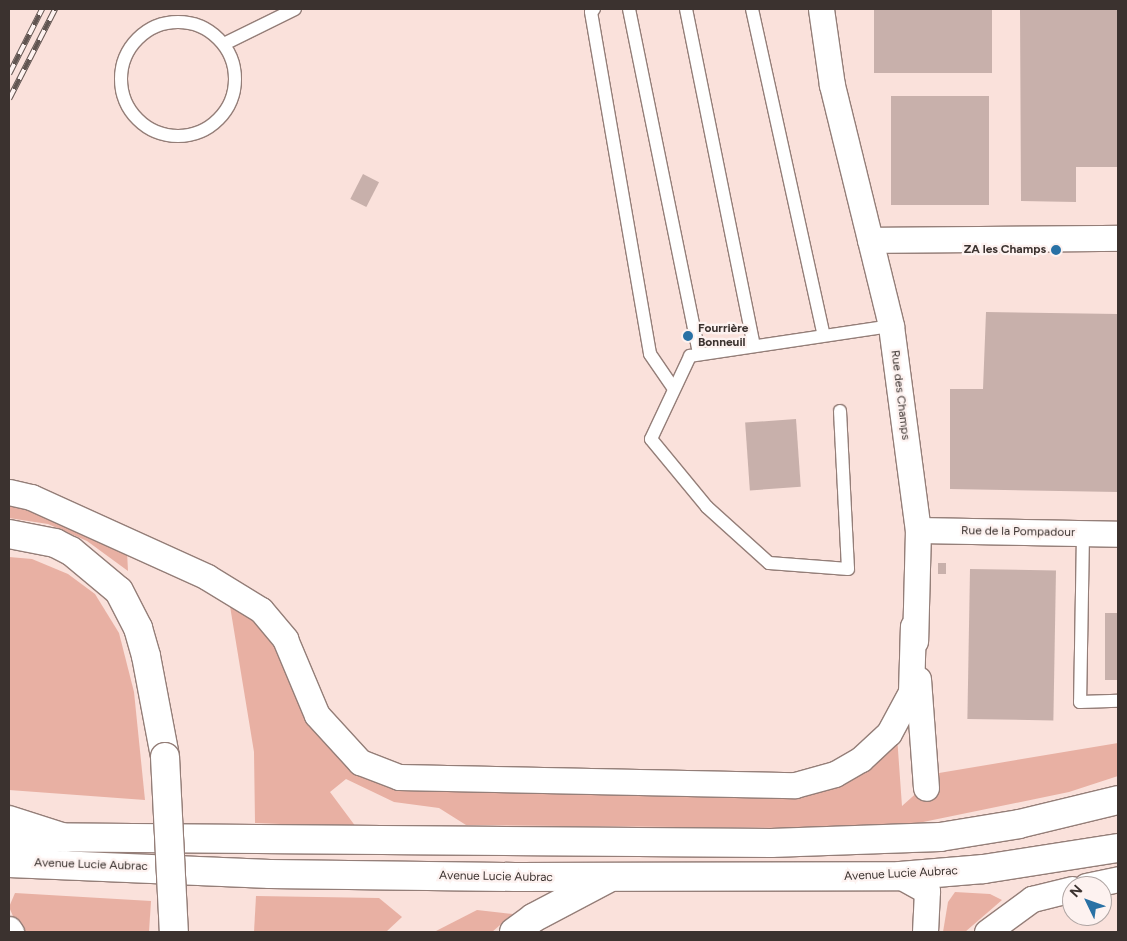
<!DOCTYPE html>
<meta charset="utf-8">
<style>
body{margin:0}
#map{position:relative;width:1127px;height:941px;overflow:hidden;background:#fae1db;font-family:Figtree,sans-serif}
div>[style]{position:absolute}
.green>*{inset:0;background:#e8b0a3}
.building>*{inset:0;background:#c8b0ab;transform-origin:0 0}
.roads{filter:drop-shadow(1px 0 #947e78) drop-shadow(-1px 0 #947e78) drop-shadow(0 1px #947e78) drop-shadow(0 -1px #947e78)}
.lane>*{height:12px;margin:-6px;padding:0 6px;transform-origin:6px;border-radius:6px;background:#fff}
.lane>.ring{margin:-6px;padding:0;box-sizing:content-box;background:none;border:12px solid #fff;border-radius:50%}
.street>*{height:25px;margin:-12.5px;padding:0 12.5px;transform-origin:12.5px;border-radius:12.5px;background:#fff}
.primary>*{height:28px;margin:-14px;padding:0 14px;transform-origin:14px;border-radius:14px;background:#fff}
.highway>*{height:28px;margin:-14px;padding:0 14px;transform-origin:14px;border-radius:14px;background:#fff}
.rail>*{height:5.5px;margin-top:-2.75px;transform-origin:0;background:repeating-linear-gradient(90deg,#fdf2f0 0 11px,#615551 0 22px);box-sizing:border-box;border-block:1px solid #615551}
.bridges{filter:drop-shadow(1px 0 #947e78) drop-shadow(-1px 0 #947e78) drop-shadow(0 1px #947e78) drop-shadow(0 -1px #947e78)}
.highway-bridge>*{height:28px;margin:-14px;padding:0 14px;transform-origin:14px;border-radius:14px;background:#fff}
.dots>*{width:14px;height:14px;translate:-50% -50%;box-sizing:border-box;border:2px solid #fdf2f0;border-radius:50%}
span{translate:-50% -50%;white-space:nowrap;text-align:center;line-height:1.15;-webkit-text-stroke:4.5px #fdf2f0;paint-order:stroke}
.poi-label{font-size:12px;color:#3b322f;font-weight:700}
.right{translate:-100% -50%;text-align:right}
.left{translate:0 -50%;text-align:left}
.street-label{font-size:12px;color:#3b322f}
.frame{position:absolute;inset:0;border:10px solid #3b322f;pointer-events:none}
.north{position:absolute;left:1062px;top:876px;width:50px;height:50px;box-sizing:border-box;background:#fdf2f0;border:1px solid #afa5a3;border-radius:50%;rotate:312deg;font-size:14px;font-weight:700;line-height:20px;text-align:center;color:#3b322f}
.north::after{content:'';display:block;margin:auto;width:18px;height:22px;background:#2971a5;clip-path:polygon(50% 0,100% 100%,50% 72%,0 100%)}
</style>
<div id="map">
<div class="green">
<div style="clip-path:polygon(9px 502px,127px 551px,128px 571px,87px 541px,48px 524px,9px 518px)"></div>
<div style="clip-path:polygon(9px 557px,32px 559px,68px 574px,95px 594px,119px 633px,134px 692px,145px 800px,9px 790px)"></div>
<div style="clip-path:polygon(229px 600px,260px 619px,279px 647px,313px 730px,349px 767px,818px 791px,897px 736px,902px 806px,939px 773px,1118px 743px,1118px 776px,1069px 792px,889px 829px,466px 825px,439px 808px,394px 802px,346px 779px,330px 792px,356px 827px,255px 823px,254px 752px)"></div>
<div style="clip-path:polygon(955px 892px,990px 894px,1002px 900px,965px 932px,943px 932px,948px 902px)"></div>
<div style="clip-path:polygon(15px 893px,151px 901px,149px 932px,20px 932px,9px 907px)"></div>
<div style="clip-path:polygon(256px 896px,379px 898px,402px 917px,386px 932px,254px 932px)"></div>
<div style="clip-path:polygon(477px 910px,513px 914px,492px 932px,434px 932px)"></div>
</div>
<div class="building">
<div style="left:874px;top:9px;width:118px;height:64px"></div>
<div style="clip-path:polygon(1020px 9px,1118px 9px,1118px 167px,1076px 167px,1076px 202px,1021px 201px)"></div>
<div style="left:891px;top:96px;width:98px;height:109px"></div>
<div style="left:363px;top:174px;width:18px;height:28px;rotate:27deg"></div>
<div style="clip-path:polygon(986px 312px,1118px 314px,1118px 492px,950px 489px,950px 389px,983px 389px)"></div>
<div style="left:796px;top:419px;width:68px;height:51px;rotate:86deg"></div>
<div style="left:938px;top:563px;width:8px;height:11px"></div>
<div style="left:970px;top:569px;width:86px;height:150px;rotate:1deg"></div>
<div style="left:1105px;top:613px;width:13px;height:67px"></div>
</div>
<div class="roads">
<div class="lane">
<div style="left:594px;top:9px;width:4px;rotate:135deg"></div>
<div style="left:591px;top:12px;width:347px;rotate:80.2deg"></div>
<div style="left:650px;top:354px;width:42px;rotate:55.6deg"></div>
<div style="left:629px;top:9px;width:352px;rotate:78.5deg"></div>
<div style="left:686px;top:9px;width:343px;rotate:78.6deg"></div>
<div style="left:752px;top:9px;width:332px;rotate:77.6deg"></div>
<div class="ring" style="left:121px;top:22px;width:102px;height:102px"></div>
<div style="left:224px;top:44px;width:79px;rotate:-26.2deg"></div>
<div style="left:840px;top:411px;width:158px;rotate:87.1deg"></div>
<div style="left:848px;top:569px;width:79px;rotate:-175.7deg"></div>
<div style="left:769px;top:563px;width:84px;rotate:-137.9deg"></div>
<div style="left:707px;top:507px;width:88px;rotate:-129.5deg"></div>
<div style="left:651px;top:439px;width:92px;rotate:-64.8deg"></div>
<div style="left:690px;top:356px;width:203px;rotate:-8.5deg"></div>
<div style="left:1083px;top:534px;width:168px;rotate:91deg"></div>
<div style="left:1080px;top:702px;width:38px;rotate:-2deg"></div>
</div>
<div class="street">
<div style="left:821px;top:9px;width:77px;rotate:81.8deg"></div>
<div style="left:832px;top:85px;width:248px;rotate:76.2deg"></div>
<div style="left:891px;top:326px;width:206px;rotate:82.5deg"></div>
<div style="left:918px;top:530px;width:111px;rotate:91.5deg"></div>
<div style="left:870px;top:240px;width:248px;rotate:-0.5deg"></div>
<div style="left:9px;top:492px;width:23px;rotate:13deg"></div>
<div style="left:31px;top:497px;width:193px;rotate:24.4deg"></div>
<div style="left:207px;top:577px;width:63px;rotate:31.4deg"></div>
<div style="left:261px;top:610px;width:38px;rotate:50deg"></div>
<div style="left:285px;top:639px;width:82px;rotate:67.2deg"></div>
<div style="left:317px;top:715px;width:64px;rotate:47.5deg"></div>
<div style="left:360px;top:762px;width:42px;rotate:21deg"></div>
<div style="left:399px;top:777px;width:396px;rotate:1.2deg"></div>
<div style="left:795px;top:785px;width:41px;rotate:-15.4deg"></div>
<div style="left:835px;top:774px;width:30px;rotate:-30deg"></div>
<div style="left:861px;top:759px;width:38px;rotate:-43deg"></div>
<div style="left:889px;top:733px;width:47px;rotate:-61.8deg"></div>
<div style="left:911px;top:692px;width:66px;rotate:-88.3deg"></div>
<div style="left:918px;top:530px;width:200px;rotate:1.1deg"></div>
<div style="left:918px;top:679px;width:109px;rotate:85.8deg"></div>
<div style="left:900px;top:876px;width:31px;rotate:29deg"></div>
<div style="left:927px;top:891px;width:41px;rotate:92.8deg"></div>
<div style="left:1086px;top:886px;width:33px;rotate:-12deg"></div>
<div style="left:9px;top:929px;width:4px;rotate:56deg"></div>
<div style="left:987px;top:932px;width:56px;rotate:-36.3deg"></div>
<div style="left:1032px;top:899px;width:41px;rotate:-14deg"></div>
</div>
<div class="primary">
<div style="left:9px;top:837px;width:762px;rotate:0.45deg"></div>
<div style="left:771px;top:843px;width:169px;rotate:-2deg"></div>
<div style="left:940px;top:837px;width:80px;rotate:-9.3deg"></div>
<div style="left:1019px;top:824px;width:102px;rotate:-13.6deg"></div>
<div style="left:9px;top:863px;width:261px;rotate:2.4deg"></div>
<div style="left:270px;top:874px;width:245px;rotate:0.7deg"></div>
<div style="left:515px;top:877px;width:385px;rotate:-0.1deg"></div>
<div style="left:900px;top:876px;width:84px;rotate:-4.8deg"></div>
<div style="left:984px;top:869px;width:136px;rotate:-8.9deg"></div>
</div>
<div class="highway">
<div style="left:9px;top:534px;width:47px;rotate:11.1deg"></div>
<div style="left:55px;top:543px;width:18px;rotate:27deg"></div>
<div style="left:71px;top:551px;width:62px;rotate:39.8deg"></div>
<div style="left:119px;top:591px;width:42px;rotate:62.8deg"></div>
<div style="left:138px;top:628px;width:29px;rotate:74deg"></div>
<div style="left:146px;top:656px;width:103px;rotate:79.3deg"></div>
<div style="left:9px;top:820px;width:59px;rotate:17.8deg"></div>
<div style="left:514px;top:932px;width:24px;rotate:-36deg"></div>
<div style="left:533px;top:918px;width:84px;rotate:-27.8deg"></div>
</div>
</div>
<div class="rail">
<div style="left:9px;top:74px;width:73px;rotate:-63.1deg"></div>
<div style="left:9px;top:99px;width:101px;rotate:-62.9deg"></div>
</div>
<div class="bridges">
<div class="highway-bridge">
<div style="left:165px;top:757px;width:175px;rotate:87.1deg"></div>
</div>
</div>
<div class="dots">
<div style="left:1056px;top:250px;background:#2971a5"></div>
<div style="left:688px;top:336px;background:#2971a5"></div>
</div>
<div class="poi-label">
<span class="right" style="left:1046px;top:250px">ZA les Champs</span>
<span class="left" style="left:698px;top:336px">Fourrière<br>Bonneuil</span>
</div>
<div class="street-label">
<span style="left:900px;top:395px;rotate:83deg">Rue des Champs</span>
<span style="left:1018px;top:532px;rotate:1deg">Rue de la Pompadour</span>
<span style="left:91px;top:865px;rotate:2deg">Avenue Lucie Aubrac</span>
<span style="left:901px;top:874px;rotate:-3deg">Avenue Lucie Aubrac</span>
<span style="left:496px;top:877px;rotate:1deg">Avenue Lucie Aubrac</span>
</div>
<div class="frame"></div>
<div class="north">N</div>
</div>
